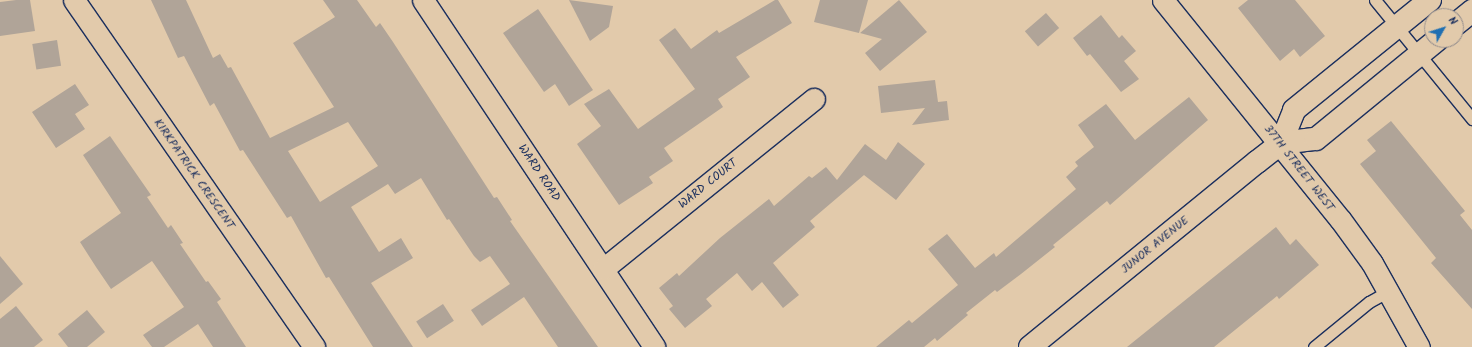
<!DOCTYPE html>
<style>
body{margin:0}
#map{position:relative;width:1472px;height:347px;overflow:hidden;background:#e2caab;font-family:Kalam,sans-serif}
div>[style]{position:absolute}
.building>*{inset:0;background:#b0a498;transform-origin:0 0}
.roads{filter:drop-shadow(1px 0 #1b2f5e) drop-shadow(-1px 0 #1b2f5e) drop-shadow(0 1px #1b2f5e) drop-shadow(0 -1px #1b2f5e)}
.lane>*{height:11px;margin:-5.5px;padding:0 5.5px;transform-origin:5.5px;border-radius:5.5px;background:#e2caab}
.street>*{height:21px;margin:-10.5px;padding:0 10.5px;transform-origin:10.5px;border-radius:10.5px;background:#e2caab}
.secondary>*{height:22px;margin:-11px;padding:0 11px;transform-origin:11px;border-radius:11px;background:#e2caab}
span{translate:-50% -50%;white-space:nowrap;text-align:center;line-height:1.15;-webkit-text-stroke:3px #e2caab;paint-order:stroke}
.street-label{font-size:12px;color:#1b2f5e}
.north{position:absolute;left:1424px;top:8px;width:40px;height:40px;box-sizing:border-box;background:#e2caab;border:1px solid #928c8c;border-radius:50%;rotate:51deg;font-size:11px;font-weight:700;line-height:16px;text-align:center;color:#1b2f5e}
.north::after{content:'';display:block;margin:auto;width:14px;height:18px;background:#1f6fb2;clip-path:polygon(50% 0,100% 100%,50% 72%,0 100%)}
</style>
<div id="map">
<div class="building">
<div style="clip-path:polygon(16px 0,30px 0,35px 31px,0 36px,0 2px)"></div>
<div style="clip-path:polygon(evenodd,151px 0,186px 0,213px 58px,220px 54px,228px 68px,231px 67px,270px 138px,334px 107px,293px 43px,335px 17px,323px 0,357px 0,376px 27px,380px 23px,393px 42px,494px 198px,497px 197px,512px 220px,510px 221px,598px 347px,558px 347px,524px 297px,482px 326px,471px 310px,510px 284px,490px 256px,480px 262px,474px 256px,449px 219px,447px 220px,421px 178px,395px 194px,388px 184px,351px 207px,379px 252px,401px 238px,413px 258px,371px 283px,413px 347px,373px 347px,329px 277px,326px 278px,291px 216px,287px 218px,243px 150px,240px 151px,214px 103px,210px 106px,184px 56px,178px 58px,151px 0,348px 122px,378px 166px,320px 202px,288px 151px,348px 122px)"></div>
<div style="clip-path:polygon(569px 0,613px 6px,609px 27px,590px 41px)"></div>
<div style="clip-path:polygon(775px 0,778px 0,792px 23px,736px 57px,750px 77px,718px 99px,723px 107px,664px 148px,673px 161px,649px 177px,653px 183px,619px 205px,577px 144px,601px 126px,584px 104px,609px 89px,638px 129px,695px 89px,659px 40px,675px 28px,691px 49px,717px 30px,719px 33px)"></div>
<div style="clip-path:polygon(820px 0,868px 0,859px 33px,814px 22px)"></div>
<div style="clip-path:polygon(899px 0,927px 32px,880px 71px,865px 53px,882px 39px,860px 33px)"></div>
<div style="clip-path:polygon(1248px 0,1295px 0,1325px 36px,1300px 57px,1294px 49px,1280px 61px,1238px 8px)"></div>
<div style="clip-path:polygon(538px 9px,593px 90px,569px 106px,555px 84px,544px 92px,503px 33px)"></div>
<div style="left:1046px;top:13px;width:20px;height:28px;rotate:49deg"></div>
<div style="clip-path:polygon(1101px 15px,1119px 38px,1122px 35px,1136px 51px,1124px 61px,1139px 79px,1121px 92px,1090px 54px,1087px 56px,1073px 38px)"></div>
<div style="left:57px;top:40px;width:26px;height:25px;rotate:81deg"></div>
<div style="clip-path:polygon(935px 80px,938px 102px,947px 101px,949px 120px,912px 125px,925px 108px,881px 113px,878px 86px)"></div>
<div style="clip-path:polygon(75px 84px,89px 105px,75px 114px,85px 129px,56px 148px,32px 112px)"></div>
<div style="clip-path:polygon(1189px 97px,1208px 120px,1110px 205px,1107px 201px,1053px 245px,1055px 247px,1021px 274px,997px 292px,995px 290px,966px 313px,968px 315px,937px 341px,935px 338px,924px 347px,876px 347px,909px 320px,912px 323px,958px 285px,928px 249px,947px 234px,975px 268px,994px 253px,996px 257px,1076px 189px,1066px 177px,1078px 166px,1075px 162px,1094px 147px,1078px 125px,1106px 104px,1135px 140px)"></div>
<div style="clip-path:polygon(1391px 121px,1465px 211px,1460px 215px,1472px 230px,1472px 309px,1431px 263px,1436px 258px,1360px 164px,1376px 151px,1367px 140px)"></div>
<div style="clip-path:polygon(110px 136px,151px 195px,147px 197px,168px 228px,171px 225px,183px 243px,180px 244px,206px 282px,208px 281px,221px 299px,217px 302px,246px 347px,213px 347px,198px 324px,164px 347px,152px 347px,143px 335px,184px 307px,152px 261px,111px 289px,96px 267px,80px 242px,121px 213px,83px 155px)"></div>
<div style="clip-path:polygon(898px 142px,925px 164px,896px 200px,864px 175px,810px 221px,815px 227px,773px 263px,799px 295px,783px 308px,762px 282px,752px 291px,737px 273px,706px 299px,712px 306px,685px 328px,669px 309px,673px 306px,659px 288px,677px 273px,679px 276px,720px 238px,769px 199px,774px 206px,809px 176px,812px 178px,826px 167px,837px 180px,865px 144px,886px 160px)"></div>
<div style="clip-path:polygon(1276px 227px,1290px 245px,1296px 239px,1319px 265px,1279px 299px,1277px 296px,1214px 347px,1127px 347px)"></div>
<div style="clip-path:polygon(0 256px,23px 284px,0 304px)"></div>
<div style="left:443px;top:304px;width:20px;height:32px;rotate:57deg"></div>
<div style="clip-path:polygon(16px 306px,43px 340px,34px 347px,0 347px,0 319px)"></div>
<div style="clip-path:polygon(87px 310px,105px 332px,87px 347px,68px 347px,58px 334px)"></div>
</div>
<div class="roads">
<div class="lane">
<div style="left:1375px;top:0;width:154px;rotate:50.8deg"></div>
<div style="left:1314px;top:347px;width:71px;rotate:-39.3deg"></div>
<div style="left:1369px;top:302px;width:23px;rotate:-29deg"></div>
</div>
<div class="street">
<div style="left:74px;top:0;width:422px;rotate:55.3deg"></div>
<div style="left:423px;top:0;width:417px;rotate:56.3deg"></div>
<div style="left:1163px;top:0;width:282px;rotate:51.1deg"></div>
<div style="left:1340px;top:219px;width:54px;rotate:54deg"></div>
<div style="left:1372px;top:263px;width:96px;rotate:60.8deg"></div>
<div style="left:603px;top:269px;width:271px;rotate:-38.9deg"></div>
</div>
<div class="secondary">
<div style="left:1456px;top:24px;width:21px;rotate:-39deg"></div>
<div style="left:1281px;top:143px;width:35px;rotate:-68deg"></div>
<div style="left:1294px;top:110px;width:175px;rotate:-39deg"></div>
<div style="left:1030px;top:347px;width:293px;rotate:-39.2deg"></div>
<div style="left:1257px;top:162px;width:31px;rotate:-38deg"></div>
<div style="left:1281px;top:143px;width:35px;rotate:-7deg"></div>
<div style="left:1316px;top:139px;width:156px;rotate:-39.3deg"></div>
</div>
</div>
<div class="street-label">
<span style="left:1299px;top:168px;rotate:52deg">37TH STREET WEST</span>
<span style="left:539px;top:173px;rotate:56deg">WARD ROAD</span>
<span style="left:194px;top:174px;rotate:55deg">KIRKPATRICK CRESCENT</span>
<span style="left:708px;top:184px;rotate:-39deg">WARD COURT</span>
<span style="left:1155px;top:245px;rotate:-39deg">JUNOR AVENUE</span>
</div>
<div class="north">N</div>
</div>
